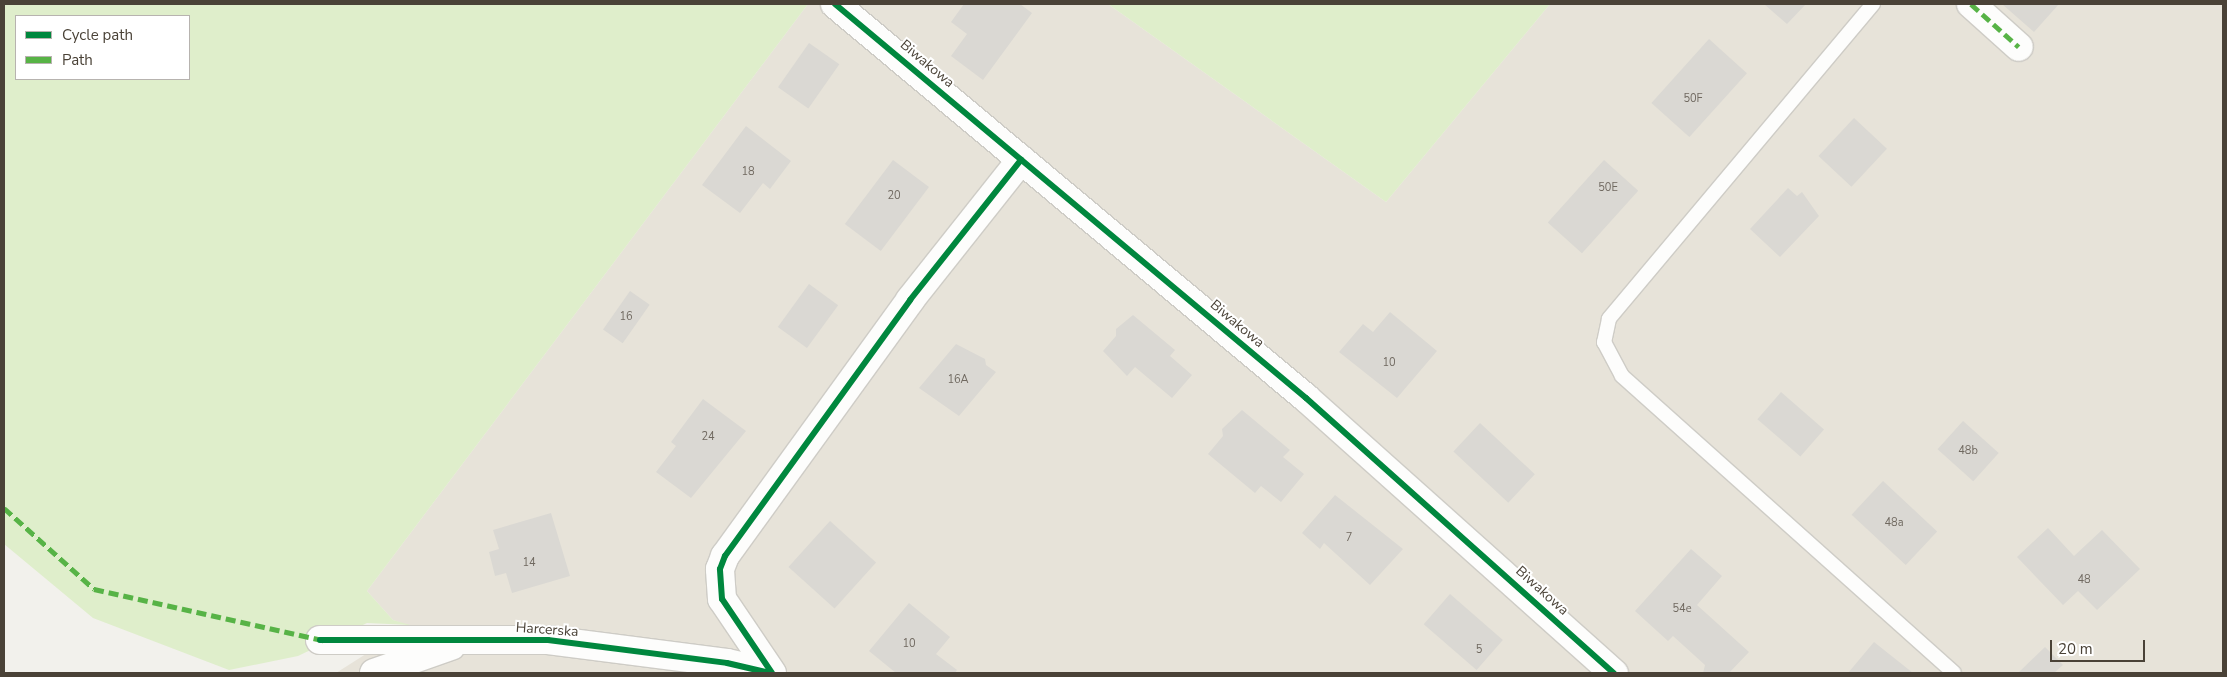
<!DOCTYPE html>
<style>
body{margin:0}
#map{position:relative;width:2227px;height:677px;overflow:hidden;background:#f2f1ec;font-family:"Nunito Sans",sans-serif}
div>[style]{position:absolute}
.residential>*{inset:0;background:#e7e3d9}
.green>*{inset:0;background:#dfeecb}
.building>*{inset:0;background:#dad8d3;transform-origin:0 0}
.roads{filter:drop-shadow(1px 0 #ceccc6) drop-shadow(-1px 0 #ceccc6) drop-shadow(0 1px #ceccc6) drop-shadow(0 -1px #ceccc6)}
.service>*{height:14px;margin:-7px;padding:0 7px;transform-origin:7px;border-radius:7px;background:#fdfdfc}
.minor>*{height:28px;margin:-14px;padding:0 14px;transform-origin:14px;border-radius:14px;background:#fdfdfc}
.quiet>*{height:5px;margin-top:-2.5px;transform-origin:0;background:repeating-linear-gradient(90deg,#57b346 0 10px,transparent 0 15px)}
.cycleway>*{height:6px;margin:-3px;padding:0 3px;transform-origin:3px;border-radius:3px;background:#00873e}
span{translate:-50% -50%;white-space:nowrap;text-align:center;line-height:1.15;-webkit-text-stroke:4px #fff;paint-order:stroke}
.number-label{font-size:11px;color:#706960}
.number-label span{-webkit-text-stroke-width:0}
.street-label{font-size:14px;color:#4a4237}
.frame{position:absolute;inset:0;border:5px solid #4a4237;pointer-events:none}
.legend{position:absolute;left:15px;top:15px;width:175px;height:65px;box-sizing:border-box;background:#fff;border:1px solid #b7b3af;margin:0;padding:6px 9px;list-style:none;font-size:15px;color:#4a4237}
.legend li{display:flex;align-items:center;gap:10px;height:25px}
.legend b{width:25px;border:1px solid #b7b3af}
.scale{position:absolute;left:2050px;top:640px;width:95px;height:22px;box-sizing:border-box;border:2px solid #4a4237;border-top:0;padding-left:6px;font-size:15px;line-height:18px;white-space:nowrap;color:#4a4237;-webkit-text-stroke:4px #fff;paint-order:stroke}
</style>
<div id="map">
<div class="residential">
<div style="clip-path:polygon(808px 4px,1108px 4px,1386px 202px,1550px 4px,2223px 4px,2223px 673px,336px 673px,410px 626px,393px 620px,367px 591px)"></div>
</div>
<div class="green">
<div style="clip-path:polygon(evenodd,4px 4px,808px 4px,367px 591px,393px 620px,410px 625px,367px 623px,298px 656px,229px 670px,93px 618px,4px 544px,4px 4px,16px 16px,189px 16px,189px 79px,16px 79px,16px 16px)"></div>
<div style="clip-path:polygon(1108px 4px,1550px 4px,1386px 202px)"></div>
</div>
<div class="building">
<div style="clip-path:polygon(964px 4px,1020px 4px,1032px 13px,983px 80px,951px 56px,967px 34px,951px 22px)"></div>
<div style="clip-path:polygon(1764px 4px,1806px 4px,1787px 24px)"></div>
<div style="clip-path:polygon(2002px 4px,2059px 4px,2034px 32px)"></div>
<div style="left:1709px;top:39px;width:51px;height:86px;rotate:42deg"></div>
<div style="left:809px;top:43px;width:37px;height:54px;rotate:35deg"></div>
<div style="left:1854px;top:118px;width:45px;height:52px;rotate:43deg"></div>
<div style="clip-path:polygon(746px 126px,791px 161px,770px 189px,763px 183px,740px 213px,702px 185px)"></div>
<div style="left:893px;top:160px;width:45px;height:80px;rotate:37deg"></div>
<div style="left:1604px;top:160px;width:46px;height:84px;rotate:42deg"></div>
<div style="clip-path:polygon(1788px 188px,1797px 196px,1802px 192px,1819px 216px,1780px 257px,1750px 229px)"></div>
<div style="left:809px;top:284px;width:36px;height:53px;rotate:36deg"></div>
<div style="left:630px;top:291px;width:24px;height:47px;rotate:35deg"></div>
<div style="clip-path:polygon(1390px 312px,1437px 351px,1397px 398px,1339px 352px,1363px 324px,1373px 332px)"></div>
<div style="clip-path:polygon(1133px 315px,1175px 350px,1170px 356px,1192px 375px,1172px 398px,1135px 367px,1127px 376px,1103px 351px,1116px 336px,1116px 329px)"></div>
<div style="clip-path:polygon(956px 344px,985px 359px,986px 365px,996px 372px,959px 416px,919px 388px)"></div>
<div style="left:1781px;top:392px;width:57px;height:36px;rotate:41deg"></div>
<div style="clip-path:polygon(703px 399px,746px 431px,691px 498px,656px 472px,676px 446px,671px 442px)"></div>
<div style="clip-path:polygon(1242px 410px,1290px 450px,1283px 457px,1304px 474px,1281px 502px,1261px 486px,1255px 493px,1208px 454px,1223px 436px,1222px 429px)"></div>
<div style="left:1963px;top:421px;width:48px;height:38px;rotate:42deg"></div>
<div style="left:1480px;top:423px;width:75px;height:39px;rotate:43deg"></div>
<div style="left:1883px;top:481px;width:74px;height:46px;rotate:43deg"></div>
<div style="clip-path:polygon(1335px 495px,1403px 549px,1370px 585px,1324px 543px,1320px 549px,1302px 533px)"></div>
<div style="clip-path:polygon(551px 513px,570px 576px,512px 593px,506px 573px,495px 576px,489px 552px,499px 549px,493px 530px)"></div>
<div style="left:830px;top:521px;width:62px;height:62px;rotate:42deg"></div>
<div style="clip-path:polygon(2048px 528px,2074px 556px,2102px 530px,2140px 569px,2097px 610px,2078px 591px,2063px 605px,2017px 557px)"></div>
<div style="clip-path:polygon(1691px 549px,1722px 576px,1697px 605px,1749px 652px,1729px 673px,1703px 673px,1705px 665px,1673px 636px,1668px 641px,1635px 611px)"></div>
<div style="left:1450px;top:594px;width:70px;height:40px;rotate:41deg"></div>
<div style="clip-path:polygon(909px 603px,950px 637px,936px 654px,957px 670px,955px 673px,896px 673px,869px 651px)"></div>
<div style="clip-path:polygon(1874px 642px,1913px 673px,1848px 673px)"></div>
<div style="clip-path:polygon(2045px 647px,2063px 665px,2054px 673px,2018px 673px)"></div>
</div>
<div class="roads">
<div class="service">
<div style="left:1873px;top:4px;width:411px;rotate:130deg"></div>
<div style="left:1609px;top:319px;width:24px;rotate:102deg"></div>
<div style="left:1604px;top:342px;width:38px;rotate:62deg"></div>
<div style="left:1622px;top:376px;width:445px;rotate:41.8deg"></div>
</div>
<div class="minor">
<div style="left:835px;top:4px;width:614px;rotate:39.91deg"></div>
<div style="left:1306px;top:398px;width:413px;rotate:41.8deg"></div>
<div style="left:1971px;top:4px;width:64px;rotate:41.9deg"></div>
<div style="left:320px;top:640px;width:228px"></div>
<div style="left:548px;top:640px;width:180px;rotate:7.3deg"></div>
<div style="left:727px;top:663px;width:44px;rotate:13.1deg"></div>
<div style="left:374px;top:673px;width:82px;rotate:-19.3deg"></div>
<div style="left:772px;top:673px;width:89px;rotate:-124deg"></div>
<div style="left:722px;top:599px;width:30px;rotate:-94deg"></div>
<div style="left:720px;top:569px;width:14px;rotate:-69deg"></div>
<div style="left:725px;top:556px;width:316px;rotate:-54.1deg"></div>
<div style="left:910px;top:300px;width:179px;rotate:-51.6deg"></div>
</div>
</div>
<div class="quiet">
<div style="left:1971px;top:4px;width:64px;rotate:41.9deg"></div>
<div style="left:4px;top:508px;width:121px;rotate:42deg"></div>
<div style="left:94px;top:589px;width:235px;rotate:12.6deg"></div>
</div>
<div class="cycleway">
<div style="left:835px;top:4px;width:614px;rotate:39.91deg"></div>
<div style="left:1306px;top:398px;width:413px;rotate:41.8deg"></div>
<div style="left:320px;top:640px;width:228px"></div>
<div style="left:548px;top:640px;width:180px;rotate:7.3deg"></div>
<div style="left:727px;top:663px;width:44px;rotate:13.1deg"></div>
<div style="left:772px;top:673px;width:89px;rotate:-124deg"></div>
<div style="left:722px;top:599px;width:30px;rotate:-94deg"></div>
<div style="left:720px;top:569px;width:14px;rotate:-69deg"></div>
<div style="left:725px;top:556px;width:316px;rotate:-54.1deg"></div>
<div style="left:910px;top:300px;width:179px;rotate:-51.6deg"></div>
</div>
<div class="number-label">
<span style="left:1693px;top:99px">50F</span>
<span style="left:748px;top:172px">18</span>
<span style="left:1608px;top:188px">50E</span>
<span style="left:894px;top:196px">20</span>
<span style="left:626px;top:317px">16</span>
<span style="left:1389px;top:363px">10</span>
<span style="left:958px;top:380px">16A</span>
<span style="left:708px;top:437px">24</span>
<span style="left:1968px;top:451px">48b</span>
<span style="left:1894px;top:523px">48a</span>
<span style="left:1349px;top:538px">7</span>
<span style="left:529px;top:563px">14</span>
<span style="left:2084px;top:580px">48</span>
<span style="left:1682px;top:609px">54e</span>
<span style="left:909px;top:644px">10</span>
<span style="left:1479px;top:650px">5</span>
</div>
<div class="street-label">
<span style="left:927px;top:64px;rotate:40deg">Biwakowa</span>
<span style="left:1237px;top:324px;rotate:40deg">Biwakowa</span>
<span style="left:1542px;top:591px;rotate:42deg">Biwakowa</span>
<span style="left:547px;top:630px;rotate:4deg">Harcerska</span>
</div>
<div class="frame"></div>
<ul class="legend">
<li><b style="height:6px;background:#00873e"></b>Cycle path</li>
<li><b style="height:6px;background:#57b346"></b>Path</li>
</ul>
<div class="scale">20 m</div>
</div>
